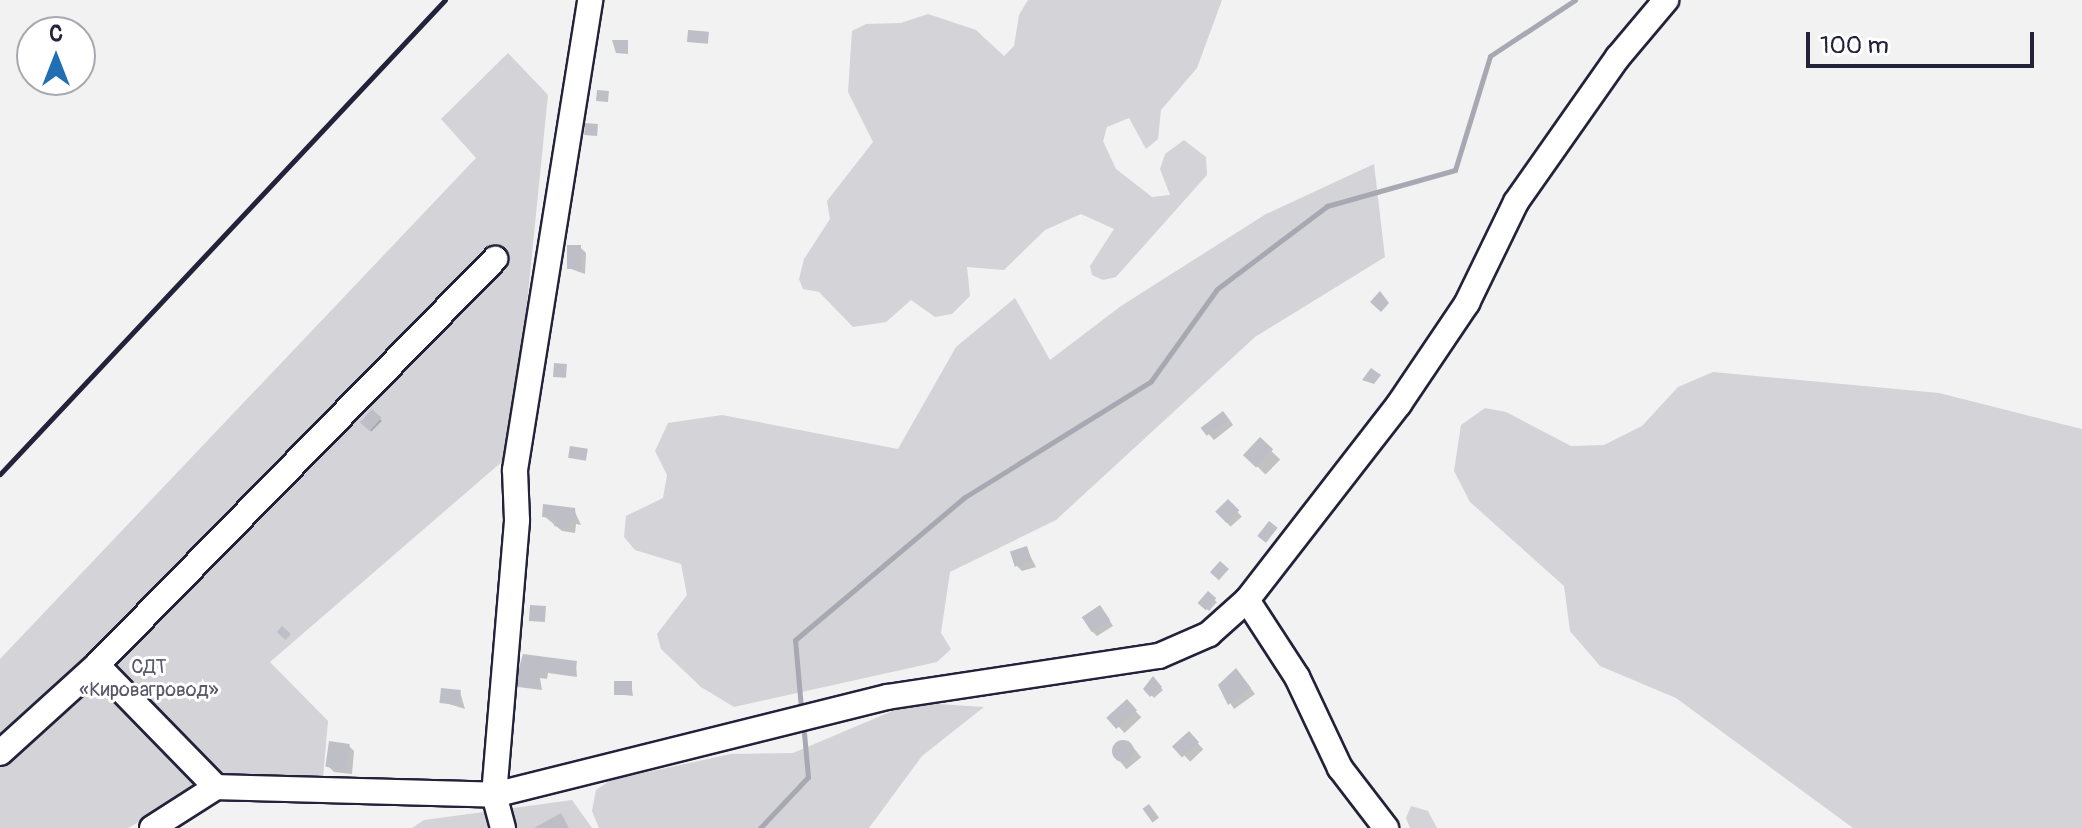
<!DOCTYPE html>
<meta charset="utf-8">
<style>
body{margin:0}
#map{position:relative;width:2082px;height:828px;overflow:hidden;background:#f2f2f3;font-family:Pangolin,sans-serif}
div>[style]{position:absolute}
.green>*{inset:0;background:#d3d3d8}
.shadow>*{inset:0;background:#0003;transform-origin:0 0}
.stream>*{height:5px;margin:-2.5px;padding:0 2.5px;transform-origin:2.5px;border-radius:2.5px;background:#a8a8b2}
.building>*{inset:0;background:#bebec6;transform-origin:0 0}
.round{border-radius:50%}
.roads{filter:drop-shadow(2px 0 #22223b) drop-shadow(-2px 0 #22223b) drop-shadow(0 2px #22223b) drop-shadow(0 -2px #22223b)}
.minor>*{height:24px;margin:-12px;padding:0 12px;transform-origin:12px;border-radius:12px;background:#fff}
.rail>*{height:5px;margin:-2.5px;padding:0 2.5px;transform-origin:2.5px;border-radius:2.5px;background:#22223b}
span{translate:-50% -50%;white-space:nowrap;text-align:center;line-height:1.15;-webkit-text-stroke:6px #fff;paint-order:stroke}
.park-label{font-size:20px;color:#57576a}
.north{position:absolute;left:16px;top:16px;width:80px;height:80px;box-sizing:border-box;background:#fff;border:2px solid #a7a7b1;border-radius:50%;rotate:0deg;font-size:22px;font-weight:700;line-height:32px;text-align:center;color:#22223b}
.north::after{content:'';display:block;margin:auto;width:28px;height:36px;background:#1f6fb2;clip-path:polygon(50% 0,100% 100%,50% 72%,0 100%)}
.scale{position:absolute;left:1806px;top:32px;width:228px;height:36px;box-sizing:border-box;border:4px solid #22223b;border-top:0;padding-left:10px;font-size:24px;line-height:28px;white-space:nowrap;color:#22223b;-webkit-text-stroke:6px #fff;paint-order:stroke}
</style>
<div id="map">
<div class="green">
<div style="clip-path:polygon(1028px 0,1222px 0,1197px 68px,1161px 110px,1158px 139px,1146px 149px,1129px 118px,1107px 127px,1103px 141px,1116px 169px,1152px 197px,1170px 195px,1160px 169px,1165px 154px,1184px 140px,1206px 157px,1207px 175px,1116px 277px,1103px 280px,1092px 275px,1090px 266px,1114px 229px,1081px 214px,1045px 230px,1004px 270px,967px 267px,970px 296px,952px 314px,935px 317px,911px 300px,886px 322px,853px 327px,819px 292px,803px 289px,799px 279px,804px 259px,830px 219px,827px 201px,873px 142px,848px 92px,852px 31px,866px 24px,901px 23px,928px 14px,976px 30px,1004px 56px,1014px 46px,1019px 15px)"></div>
<div style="clip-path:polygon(508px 53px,548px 95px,512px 453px,270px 662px,328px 721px,323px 777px,207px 784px,128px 828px,0 828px,0 659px,476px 158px,441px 119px)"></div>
<div style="clip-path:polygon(1374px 164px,1385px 257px,1255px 337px,1056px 520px,950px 572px,941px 633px,951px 649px,937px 662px,734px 707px,701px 687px,661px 649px,657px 634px,687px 595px,681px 564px,635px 550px,624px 537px,626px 516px,663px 498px,667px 475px,655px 451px,668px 423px,722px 415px,898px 449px,956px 347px,1015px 298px,1050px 360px,1121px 306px,1266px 214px)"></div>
<div style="clip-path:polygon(1713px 372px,1939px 393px,2082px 429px,2082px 828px,1853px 828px,1676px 698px,1600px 666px,1570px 631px,1564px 586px,1470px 502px,1454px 471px,1461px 425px,1485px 408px,1506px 412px,1571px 446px,1604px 445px,1642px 426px,1678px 387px)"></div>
<div style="clip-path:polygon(938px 704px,984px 707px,922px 756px,869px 828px,599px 828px,592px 811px,596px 790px,611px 780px,731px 754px,793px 753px,902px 707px)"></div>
<div style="clip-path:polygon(572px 800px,592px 828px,412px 828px,424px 820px)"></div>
<div style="clip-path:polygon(1411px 806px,1428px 811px,1437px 828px,1410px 828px,1406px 818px)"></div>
</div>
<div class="shadow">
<div style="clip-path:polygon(580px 247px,586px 253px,585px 274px,568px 268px)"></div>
<div style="left:372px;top:411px;width:14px;height:15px;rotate:45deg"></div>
<div style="clip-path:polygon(1229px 419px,1233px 425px,1214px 440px,1204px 429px)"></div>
<div style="left:1260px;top:440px;width:28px;height:21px;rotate:44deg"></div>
<div style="left:1228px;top:501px;width:21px;height:15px;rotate:49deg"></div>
<div style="clip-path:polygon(574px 510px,581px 525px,576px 524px,575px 533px,562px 531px,544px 516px)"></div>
<div style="clip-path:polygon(1026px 548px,1036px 567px,1022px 571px,1017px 566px)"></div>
<div style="left:1208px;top:594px;width:12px;height:12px;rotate:42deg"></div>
<div style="clip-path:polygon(1105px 613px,1113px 626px,1097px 636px,1092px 631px)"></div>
<div style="clip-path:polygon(525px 657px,576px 663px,577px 677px,548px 673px,547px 679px,540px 678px,542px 690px,518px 687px)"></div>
<div style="clip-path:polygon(1241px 676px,1255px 694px,1234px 709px,1220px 686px)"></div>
<div style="clip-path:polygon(1153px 679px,1163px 690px,1154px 698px,1146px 689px)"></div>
<div style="clip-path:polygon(631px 683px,633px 696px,616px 694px)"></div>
<div style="clip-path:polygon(460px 692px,465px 709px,442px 702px)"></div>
<div style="left:1127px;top:702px;width:21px;height:23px;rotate:47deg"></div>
<div style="left:1189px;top:734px;width:21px;height:18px;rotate:47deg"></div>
<div style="left:1128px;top:741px;width:21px;height:19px;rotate:51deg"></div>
<div style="clip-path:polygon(349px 746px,354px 751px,352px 774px,334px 772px,328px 766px)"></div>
</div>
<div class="stream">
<div style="left:801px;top:708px;width:68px;rotate:-95deg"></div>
<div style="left:795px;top:640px;width:222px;rotate:-40.1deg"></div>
<div style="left:965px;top:497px;width:219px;rotate:-31.9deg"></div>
<div style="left:1151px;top:381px;width:113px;rotate:-54.3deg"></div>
<div style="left:1217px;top:289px;width:138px;rotate:-37deg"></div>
<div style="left:1327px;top:206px;width:133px;rotate:-15.7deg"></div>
<div style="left:1455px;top:170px;width:119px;rotate:-72.9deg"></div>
<div style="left:1490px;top:56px;width:102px;rotate:-33.4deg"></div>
<div style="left:760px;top:828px;width:70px;rotate:-46.7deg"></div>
<div style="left:808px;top:777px;width:44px;rotate:-95.2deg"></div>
</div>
<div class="building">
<div style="left:688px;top:30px;width:21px;height:12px;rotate:5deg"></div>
<div style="clip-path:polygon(612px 40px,628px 40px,628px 54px,616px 53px)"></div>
<div style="left:597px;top:90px;width:12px;height:11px;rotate:5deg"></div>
<div style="left:585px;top:123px;width:13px;height:12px;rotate:4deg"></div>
<div style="left:567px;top:245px;width:14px;height:24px"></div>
<div style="clip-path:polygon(1380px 291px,1389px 303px,1381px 312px,1370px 302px)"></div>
<div style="left:554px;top:363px;width:13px;height:14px;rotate:4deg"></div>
<div style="clip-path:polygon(1371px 368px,1381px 375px,1374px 384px,1362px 380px)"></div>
<div style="left:372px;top:409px;width:13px;height:18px;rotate:42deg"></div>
<div style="left:1223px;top:411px;width:10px;height:28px;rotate:53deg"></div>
<div style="left:1260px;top:437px;width:18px;height:25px;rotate:43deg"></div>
<div style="left:570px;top:446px;width:18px;height:12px;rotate:9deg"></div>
<div style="left:1228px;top:499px;width:16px;height:18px;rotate:45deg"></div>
<div style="clip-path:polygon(543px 504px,575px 508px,576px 521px,571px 520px,570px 528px,554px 526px,555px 518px,542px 517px)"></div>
<div style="left:1269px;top:521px;width:11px;height:19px;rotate:38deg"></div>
<div style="left:1027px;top:546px;width:16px;height:18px;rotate:72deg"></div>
<div style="left:1220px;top:561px;width:12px;height:15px;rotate:42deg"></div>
<div style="left:1208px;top:591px;width:11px;height:16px;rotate:41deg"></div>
<div style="left:530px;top:605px;width:16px;height:16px;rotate:4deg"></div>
<div style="left:1100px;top:605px;width:18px;height:22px;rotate:56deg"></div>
<div style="left:282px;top:626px;width:12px;height:8px;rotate:42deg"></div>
<div style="clip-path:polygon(523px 654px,577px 661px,575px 675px,546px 672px,546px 678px,539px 677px,541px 689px,514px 685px)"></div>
<div style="clip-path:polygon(1236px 668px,1251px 688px,1228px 705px,1218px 685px)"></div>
<div style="clip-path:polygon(1153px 676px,1162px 687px,1150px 697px,1143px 689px)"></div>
<div style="left:614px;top:681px;width:18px;height:14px"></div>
<div style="left:441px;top:688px;width:20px;height:15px;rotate:6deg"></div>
<div style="left:1127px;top:699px;width:15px;height:28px;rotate:48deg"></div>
<div style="left:1189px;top:731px;width:15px;height:23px;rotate:48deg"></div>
<div class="round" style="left:1112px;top:740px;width:22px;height:22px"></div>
<div style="left:329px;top:741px;width:21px;height:26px;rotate:8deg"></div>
<div style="left:1149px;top:804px;width:17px;height:8px;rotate:54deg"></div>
<div style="clip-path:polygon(561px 813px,569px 828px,534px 828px)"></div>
</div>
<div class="roads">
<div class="minor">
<div style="left:1247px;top:600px;width:92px;rotate:57deg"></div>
<div style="left:1297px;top:677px;width:101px;rotate:64.7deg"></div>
<div style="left:1340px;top:768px;width:76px;rotate:52.5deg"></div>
<div style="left:0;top:753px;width:131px;rotate:-42.2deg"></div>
<div style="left:216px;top:787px;width:170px;rotate:-134.3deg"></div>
<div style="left:97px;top:665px;width:569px;rotate:-45.57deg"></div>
<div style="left:152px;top:828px;width:76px;rotate:-32.6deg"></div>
<div style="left:216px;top:787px;width:278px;rotate:1.6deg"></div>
<div style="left:494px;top:795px;width:405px;rotate:-14deg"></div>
<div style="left:887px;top:697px;width:275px;rotate:-8.6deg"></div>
<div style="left:1159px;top:656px;width:55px;rotate:-23.7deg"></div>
<div style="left:1209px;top:634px;width:51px;rotate:-41.8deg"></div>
<div style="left:1247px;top:600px;width:248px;rotate:-52.2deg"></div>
<div style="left:1399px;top:404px;width:122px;rotate:-56deg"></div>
<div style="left:1467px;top:303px;width:112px;rotate:-64.1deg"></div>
<div style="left:1516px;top:202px;width:177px;rotate:-54.9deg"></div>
<div style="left:1618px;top:57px;width:75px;rotate:-49.9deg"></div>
<div style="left:503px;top:828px;width:34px;rotate:-105deg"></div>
<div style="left:494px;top:795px;width:276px;rotate:-85.2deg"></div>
<div style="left:517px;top:520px;width:50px;rotate:-92.3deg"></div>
<div style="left:515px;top:470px;width:476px;rotate:-80.9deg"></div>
</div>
</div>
<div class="rail">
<div style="left:0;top:474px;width:650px;rotate:-46.81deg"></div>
</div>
<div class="park-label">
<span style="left:149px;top:678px">СДТ<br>«Кировагровод»</span>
</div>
<div class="north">С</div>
<div class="scale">100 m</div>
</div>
